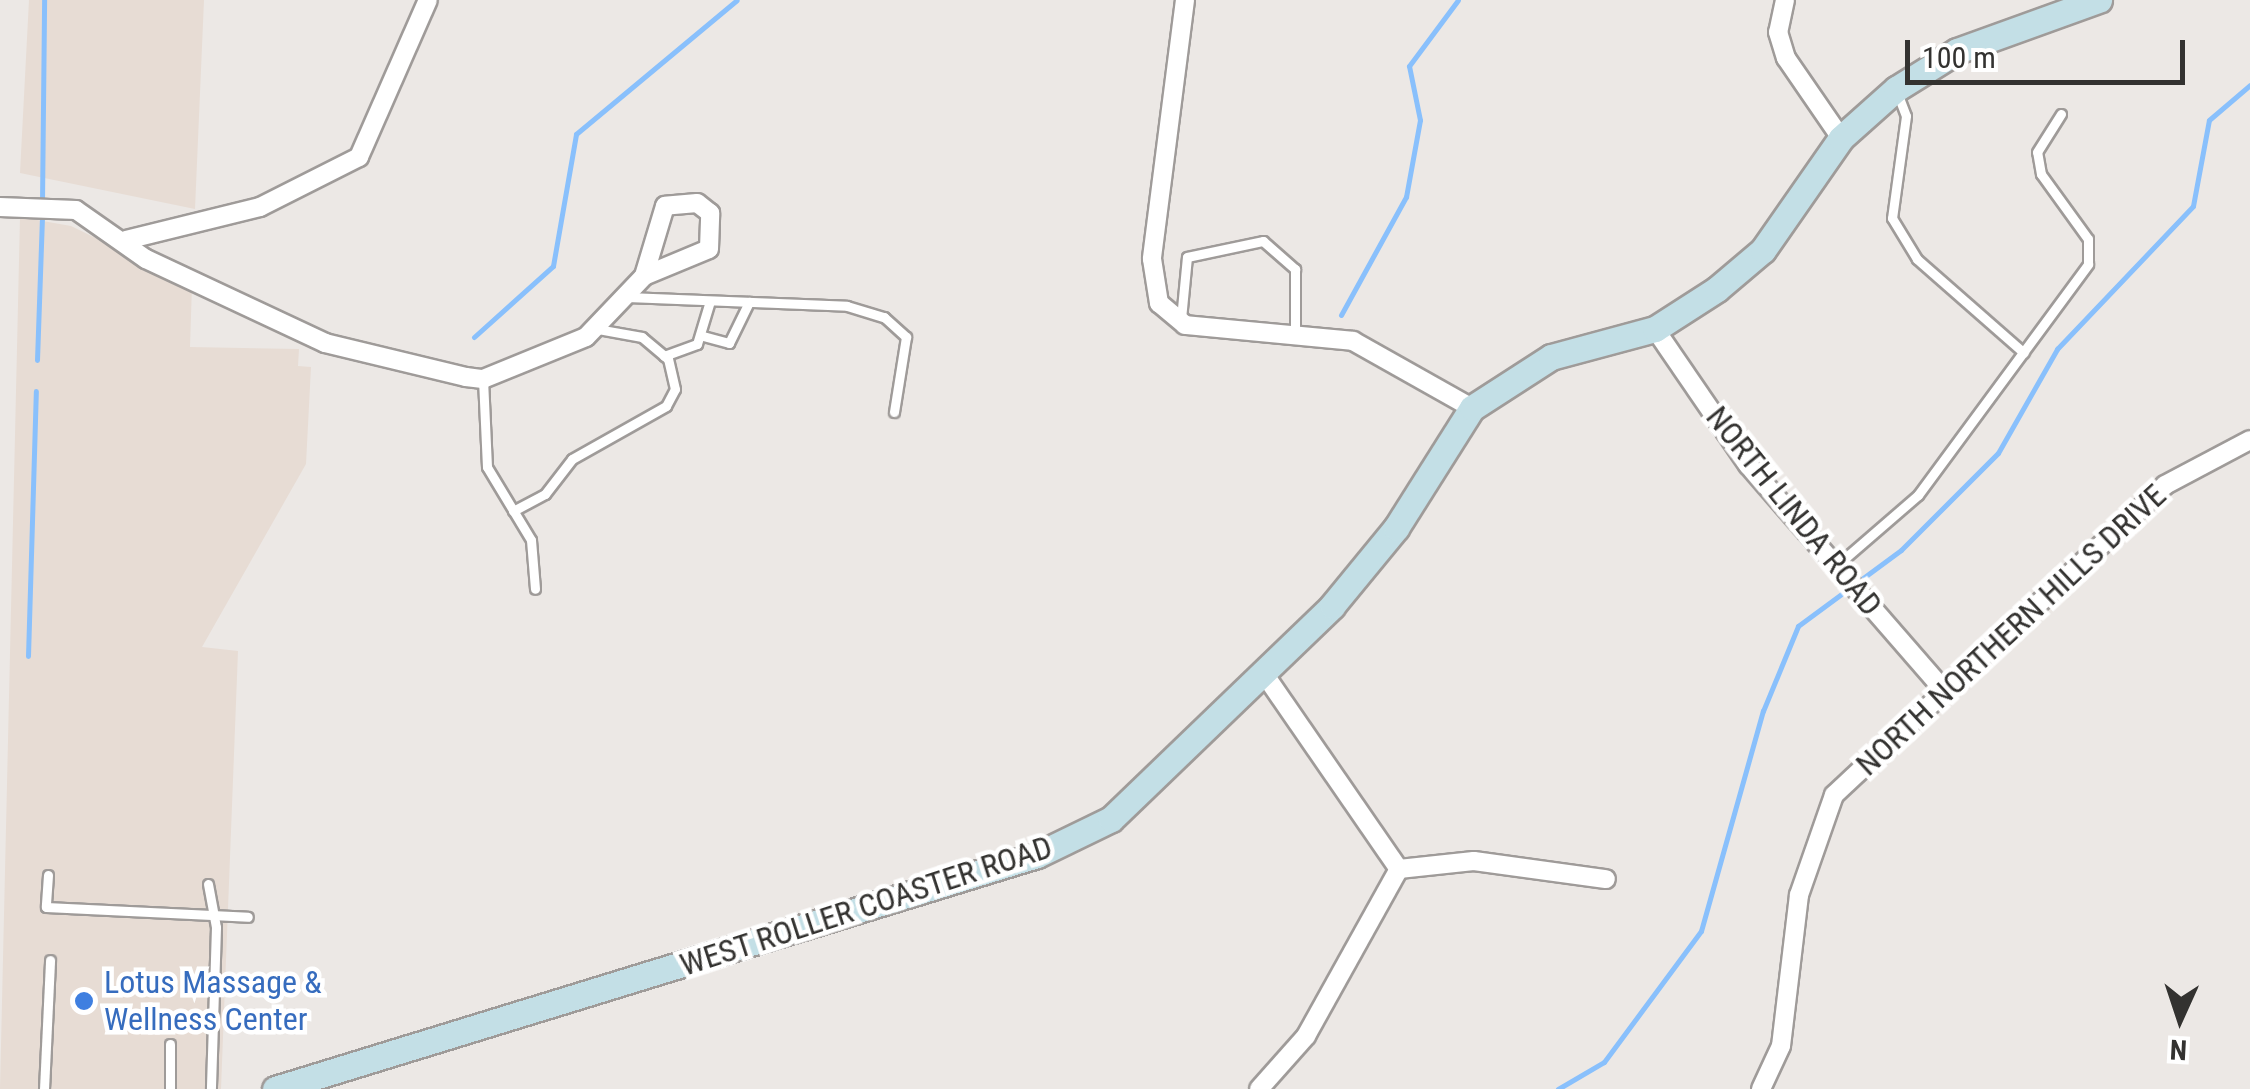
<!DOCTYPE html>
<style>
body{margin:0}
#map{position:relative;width:2250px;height:1089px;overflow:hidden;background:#ece8e5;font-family:"Roboto Condensed",sans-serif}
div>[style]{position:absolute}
.built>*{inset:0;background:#e7dcd4}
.stream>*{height:5px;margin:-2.5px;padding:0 2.5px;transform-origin:2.5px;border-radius:2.5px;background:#89c0fc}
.roads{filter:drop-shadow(2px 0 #9f9b99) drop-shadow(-2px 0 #9f9b99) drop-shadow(0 2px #9f9b99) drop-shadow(0 -2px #9f9b99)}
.lane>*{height:9px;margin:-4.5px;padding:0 4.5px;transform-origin:4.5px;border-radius:4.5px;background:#fff}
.street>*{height:18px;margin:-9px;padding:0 9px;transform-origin:9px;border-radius:9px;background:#fff}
.secondary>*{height:25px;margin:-12.5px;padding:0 12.5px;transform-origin:12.5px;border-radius:12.5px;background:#c3dfe6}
.dots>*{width:28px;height:28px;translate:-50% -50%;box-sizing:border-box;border:5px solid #fff;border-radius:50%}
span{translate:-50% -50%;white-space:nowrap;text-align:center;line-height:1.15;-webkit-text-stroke:9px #fff;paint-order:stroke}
.street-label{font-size:32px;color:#333230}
.shop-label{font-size:32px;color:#366cbe}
.left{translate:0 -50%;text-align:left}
.north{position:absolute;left:2130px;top:969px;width:100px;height:100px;-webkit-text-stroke:8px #fff;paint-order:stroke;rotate:183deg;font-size:28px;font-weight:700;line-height:40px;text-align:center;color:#333230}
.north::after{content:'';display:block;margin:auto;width:35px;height:45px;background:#333230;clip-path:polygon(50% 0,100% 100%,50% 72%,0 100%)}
.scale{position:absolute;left:1905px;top:40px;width:280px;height:45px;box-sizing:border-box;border:5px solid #333230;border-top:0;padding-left:12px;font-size:30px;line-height:35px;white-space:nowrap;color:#333230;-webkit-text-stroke:8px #fff;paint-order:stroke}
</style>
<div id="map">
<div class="built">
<div style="clip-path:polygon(29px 0,204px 0,195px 209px,20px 173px)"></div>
<div style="clip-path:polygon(20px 217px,71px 226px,192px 285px,190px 347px,299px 349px,298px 366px,311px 367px,306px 464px,202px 647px,238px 651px,221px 1089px,0 1089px)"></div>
</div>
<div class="stream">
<div style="left:42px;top:203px;width:203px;rotate:-89.4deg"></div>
<div style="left:1341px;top:315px;width:135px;rotate:-61.2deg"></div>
<div style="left:1406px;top:197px;width:78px;rotate:-79.7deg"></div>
<div style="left:1420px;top:120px;width:55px;rotate:-101.5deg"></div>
<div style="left:1409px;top:66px;width:82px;rotate:-53.4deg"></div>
<div style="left:474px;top:337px;width:106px;rotate:-41.9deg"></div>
<div style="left:553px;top:266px;width:134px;rotate:-80.1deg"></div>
<div style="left:576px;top:134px;width:209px;rotate:-39.8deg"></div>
<div style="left:37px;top:360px;width:146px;rotate:-88deg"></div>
<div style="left:28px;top:656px;width:265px;rotate:-88.3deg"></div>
<div style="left:1558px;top:1089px;width:53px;rotate:-30.4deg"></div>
<div style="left:1604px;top:1062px;width:163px;rotate:-53.5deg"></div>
<div style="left:1701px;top:931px;width:229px;rotate:-74.3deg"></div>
<div style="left:1763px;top:711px;width:92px;rotate:-67.6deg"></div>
<div style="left:1798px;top:626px;width:128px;rotate:-36.4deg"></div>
<div style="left:1901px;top:550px;width:137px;rotate:-45deg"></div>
<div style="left:1998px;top:453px;width:120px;rotate:-60.4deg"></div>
<div style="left:2057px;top:349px;width:197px;rotate:-46.4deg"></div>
<div style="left:2193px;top:206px;width:87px;rotate:-79.5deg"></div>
<div style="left:2209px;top:120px;width:54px;rotate:-40.5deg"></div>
</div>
<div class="roads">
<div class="lane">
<div style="left:1898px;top:95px;width:22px;rotate:69deg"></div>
<div style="left:1906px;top:116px;width:103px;rotate:97.8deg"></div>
<div style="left:1892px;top:218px;width:48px;rotate:58.6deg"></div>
<div style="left:1917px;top:259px;width:142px;rotate:41.3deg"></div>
<div style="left:627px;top:297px;width:220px;rotate:2.3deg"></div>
<div style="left:847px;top:306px;width:39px;rotate:17deg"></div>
<div style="left:884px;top:317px;width:30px;rotate:42deg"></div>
<div style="left:906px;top:337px;width:76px;rotate:99.1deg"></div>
<div style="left:1181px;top:319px;width:62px;rotate:-84.5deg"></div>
<div style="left:1187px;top:257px;width:78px;rotate:-11.9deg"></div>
<div style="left:1263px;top:241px;width:43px;rotate:41.2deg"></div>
<div style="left:1295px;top:269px;width:68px;rotate:90deg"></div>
<div style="left:703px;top:336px;width:27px;rotate:15deg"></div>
<div style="left:729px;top:343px;width:46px;rotate:-64deg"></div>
<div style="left:664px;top:356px;width:35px;rotate:-20deg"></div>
<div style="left:697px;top:344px;width:45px;rotate:-73.2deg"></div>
<div style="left:483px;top:379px;width:88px;rotate:87.4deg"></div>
<div style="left:487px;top:467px;width:85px;rotate:58.9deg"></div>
<div style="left:531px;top:540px;width:49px;rotate:85.3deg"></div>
<div style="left:513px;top:511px;width:36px;rotate:-28deg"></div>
<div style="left:545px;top:494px;width:44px;rotate:-52.4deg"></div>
<div style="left:572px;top:459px;width:108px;rotate:-29.4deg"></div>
<div style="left:666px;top:406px;width:19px;rotate:-62deg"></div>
<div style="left:675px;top:389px;width:31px;rotate:-103deg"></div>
<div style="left:668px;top:359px;width:34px;rotate:-140deg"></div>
<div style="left:642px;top:337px;width:46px;rotate:-169.9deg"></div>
<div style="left:1836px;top:566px;width:108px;rotate:-40.9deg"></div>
<div style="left:1918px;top:495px;width:287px;rotate:-53.6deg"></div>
<div style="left:2088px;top:264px;width:25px;rotate:-90deg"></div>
<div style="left:2088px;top:239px;width:80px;rotate:-125.9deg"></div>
<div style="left:2041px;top:174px;width:22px;rotate:-100deg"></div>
<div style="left:2037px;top:152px;width:45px;rotate:-57.7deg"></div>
<div style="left:48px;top:875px;width:32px;rotate:94deg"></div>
<div style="left:46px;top:907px;width:202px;rotate:2.8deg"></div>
<div style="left:208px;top:884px;width:44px;rotate:79.5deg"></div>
<div style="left:216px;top:927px;width:162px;rotate:91.8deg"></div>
<div style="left:44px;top:1089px;width:129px;rotate:-87.3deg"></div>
<div style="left:170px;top:1089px;width:45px;rotate:-90deg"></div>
</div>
<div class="street">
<div style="left:1185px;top:0;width:261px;rotate:97.3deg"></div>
<div style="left:1152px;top:259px;width:45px;rotate:81deg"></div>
<div style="left:1159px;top:303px;width:34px;rotate:40deg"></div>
<div style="left:1185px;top:325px;width:169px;rotate:5.4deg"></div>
<div style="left:1353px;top:341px;width:137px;rotate:29.4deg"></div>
<div style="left:1785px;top:0;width:33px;rotate:102deg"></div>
<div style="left:1778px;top:32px;width:27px;rotate:73deg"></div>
<div style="left:1786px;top:58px;width:97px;rotate:55.5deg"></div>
<div style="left:0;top:207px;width:76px;rotate:2.3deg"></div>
<div style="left:76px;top:210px;width:85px;rotate:35deg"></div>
<div style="left:146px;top:259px;width:198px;rotate:25.1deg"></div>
<div style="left:325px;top:343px;width:145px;rotate:13.6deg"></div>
<div style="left:466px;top:377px;width:17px;rotate:7deg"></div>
<div style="left:483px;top:379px;width:111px;rotate:-22.2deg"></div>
<div style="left:586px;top:337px;width:84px;rotate:-46.4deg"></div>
<div style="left:644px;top:276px;width:70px;rotate:-22.6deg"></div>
<div style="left:709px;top:249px;width:36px;rotate:-88deg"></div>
<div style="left:710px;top:213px;width:16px;rotate:-142deg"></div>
<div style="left:697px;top:203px;width:32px;rotate:175deg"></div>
<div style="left:665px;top:206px;width:73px;rotate:106.7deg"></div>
<div style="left:126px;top:240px;width:138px;rotate:-13.8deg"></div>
<div style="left:260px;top:207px;width:111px;rotate:-26.8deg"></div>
<div style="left:359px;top:157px;width:171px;rotate:-66.3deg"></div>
<div style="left:1655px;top:329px;width:165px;rotate:55.6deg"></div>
<div style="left:1748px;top:465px;width:294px;rotate:49deg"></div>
<div style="left:1267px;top:678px;width:232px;rotate:55.4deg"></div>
<div style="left:1399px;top:869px;width:75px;rotate:-6.1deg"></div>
<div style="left:1474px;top:861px;width:133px;rotate:7.8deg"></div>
<div style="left:1259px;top:1089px;width:71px;rotate:-48.4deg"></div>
<div style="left:1306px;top:1036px;width:191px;rotate:-60.9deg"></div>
<div style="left:1761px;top:1089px;width:47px;rotate:-65.1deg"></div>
<div style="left:1781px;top:1046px;width:152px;rotate:-83.2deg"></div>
<div style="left:1799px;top:895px;width:106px;rotate:-70.7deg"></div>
<div style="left:1834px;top:795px;width:453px;rotate:-43.1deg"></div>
<div style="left:2165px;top:485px;width:96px;rotate:-27.9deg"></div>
</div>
<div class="secondary">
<div style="left:275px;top:1089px;width:797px;rotate:-17.07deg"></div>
<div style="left:1037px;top:855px;width:82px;rotate:-25.9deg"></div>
<div style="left:1111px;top:819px;width:307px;rotate:-43.9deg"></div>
<div style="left:1332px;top:606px;width:101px;rotate:-50.6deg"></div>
<div style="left:1396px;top:528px;width:142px;rotate:-57.7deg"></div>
<div style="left:1472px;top:408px;width:94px;rotate:-32.8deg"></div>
<div style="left:1551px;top:357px;width:108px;rotate:-15.1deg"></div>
<div style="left:1655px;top:329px;width:74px;rotate:-32.8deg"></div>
<div style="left:1717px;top:289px;width:60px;rotate:-40.3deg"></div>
<div style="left:1763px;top:250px;width:136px;rotate:-55.1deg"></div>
<div style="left:1841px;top:138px;width:74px;rotate:-41.7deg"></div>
<div style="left:1896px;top:89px;width:72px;rotate:-31.9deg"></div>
<div style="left:1957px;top:51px;width:151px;rotate:-19.8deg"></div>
</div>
</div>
<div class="dots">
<div style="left:84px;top:1001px;background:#3f7fe0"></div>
</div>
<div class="street-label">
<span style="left:1794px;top:511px;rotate:51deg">NORTH LINDA ROAD</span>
<span style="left:2011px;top:630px;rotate:-43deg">NORTH NORTHERN HILLS DRIVE</span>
<span style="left:866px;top:906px;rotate:-18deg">WEST ROLLER COASTER ROAD</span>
</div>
<div class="shop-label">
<span class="left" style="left:104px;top:1001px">Lotus Massage &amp;<br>Wellness Center</span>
</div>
<div class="north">N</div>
<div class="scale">100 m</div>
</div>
